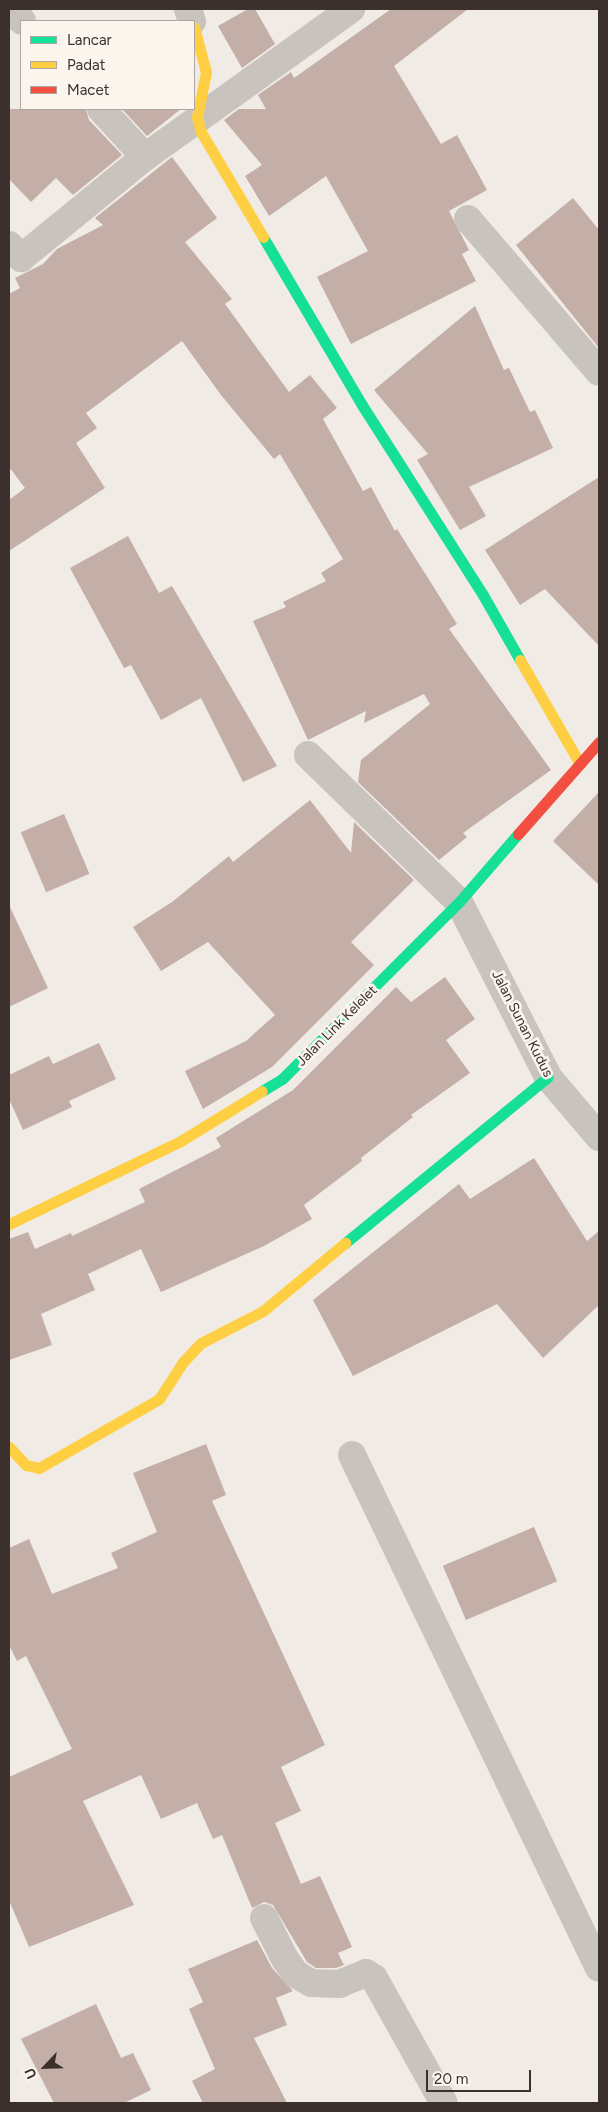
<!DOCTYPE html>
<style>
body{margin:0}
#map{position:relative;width:608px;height:2112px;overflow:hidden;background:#f0ebe5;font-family:Figtree,sans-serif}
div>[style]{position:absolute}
.building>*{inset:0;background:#c3afa7;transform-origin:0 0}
.street>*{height:28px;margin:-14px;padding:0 14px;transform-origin:14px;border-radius:14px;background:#c9c3be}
.fast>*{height:11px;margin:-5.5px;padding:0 5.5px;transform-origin:5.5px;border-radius:5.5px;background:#16e098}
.slow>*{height:11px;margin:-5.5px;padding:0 5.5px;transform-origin:5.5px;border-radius:5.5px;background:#ffcf43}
.jam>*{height:11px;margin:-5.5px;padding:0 5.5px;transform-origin:5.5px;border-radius:5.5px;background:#f24e42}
span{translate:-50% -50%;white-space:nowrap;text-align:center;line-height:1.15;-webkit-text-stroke:5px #fbf5ee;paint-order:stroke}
.street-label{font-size:14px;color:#3b302b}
.frame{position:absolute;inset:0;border:10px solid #3b302b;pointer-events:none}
.legend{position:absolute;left:20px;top:20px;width:175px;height:90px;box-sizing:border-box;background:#fbf5ee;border:1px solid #aea6a0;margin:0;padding:6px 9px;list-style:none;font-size:15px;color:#3b302b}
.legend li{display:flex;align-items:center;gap:10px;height:25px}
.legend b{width:25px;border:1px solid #aea6a0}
.north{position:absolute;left:20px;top:2042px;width:50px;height:50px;-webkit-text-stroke:4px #fbf5ee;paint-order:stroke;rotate:246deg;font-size:14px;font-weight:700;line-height:20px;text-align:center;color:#3b302b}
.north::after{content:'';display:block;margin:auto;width:18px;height:22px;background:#3b302b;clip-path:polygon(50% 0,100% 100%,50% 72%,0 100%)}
.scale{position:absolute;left:426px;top:2070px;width:105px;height:22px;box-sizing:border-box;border:2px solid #3b302b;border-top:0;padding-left:6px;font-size:15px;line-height:18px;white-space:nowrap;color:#3b302b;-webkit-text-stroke:4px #fbf5ee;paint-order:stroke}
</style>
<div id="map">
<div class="building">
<div style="clip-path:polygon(248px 9px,255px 9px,275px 44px,242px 68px,218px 26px)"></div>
<div style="clip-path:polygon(391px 9px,468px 9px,394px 66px,441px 144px,457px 135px,487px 190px,449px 211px,469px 250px,462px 254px,476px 281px,351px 344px,317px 277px,368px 251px,326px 176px,269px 216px,245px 176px,262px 165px,224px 120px,239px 109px,266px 109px,258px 95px,291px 72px,294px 78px)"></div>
<div style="clip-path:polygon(9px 109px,86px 109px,89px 120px,122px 155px,73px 195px,56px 178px,31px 202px,9px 179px)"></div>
<div style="clip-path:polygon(122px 109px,181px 109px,147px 136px)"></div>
<div style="clip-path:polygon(172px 157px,217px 218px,185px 242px,232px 299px,225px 304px,289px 392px,310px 375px,337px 408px,323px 419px,363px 491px,371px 487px,395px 531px,397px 529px,457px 624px,449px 629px,551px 770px,463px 833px,467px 837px,439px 860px,358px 782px,361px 760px,430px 704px,424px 694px,364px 723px,366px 711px,308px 740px,253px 621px,286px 607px,283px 602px,326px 581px,321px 573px,343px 559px,280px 454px,274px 459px,221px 395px,182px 341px,86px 413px,97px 428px,76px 443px,105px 488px,9px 551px,9px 500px,25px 488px,9px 467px,9px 294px,20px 288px,15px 278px,43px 264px,57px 249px,103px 225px,95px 218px)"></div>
<div style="clip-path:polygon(573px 198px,599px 230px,599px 348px,516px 245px)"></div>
<div style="clip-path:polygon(475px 306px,504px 370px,509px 368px,530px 412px,535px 410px,553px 448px,469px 487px,486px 516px,460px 530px,417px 460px,428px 454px,374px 390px)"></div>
<div style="clip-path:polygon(599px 477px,599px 646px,545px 589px,520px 605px,485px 550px)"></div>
<div style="clip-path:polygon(128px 536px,159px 593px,172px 586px,277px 766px,243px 782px,201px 698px,161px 720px,131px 665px,124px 668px,70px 568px)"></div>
<div style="clip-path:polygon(599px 792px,599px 885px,553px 841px)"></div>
<div style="clip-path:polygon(310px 800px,351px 853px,354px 822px,414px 880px,351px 942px,374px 965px,272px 1067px,203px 1109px,185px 1071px,246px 1041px,275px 1015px,208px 942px,161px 971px,133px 927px,172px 902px,229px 856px,233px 862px)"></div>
<div style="left:64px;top:814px;width:65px;height:47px;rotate:67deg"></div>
<div style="clip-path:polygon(9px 905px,48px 988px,9px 1007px)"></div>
<div style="clip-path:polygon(445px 977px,475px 1019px,446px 1040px,470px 1073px,411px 1115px,413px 1117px,361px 1158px,362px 1161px,304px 1205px,312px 1219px,264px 1246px,161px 1292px,141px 1249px,88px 1274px,95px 1290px,41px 1314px,52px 1345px,9px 1360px,9px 1239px,28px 1232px,35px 1249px,71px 1233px,72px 1236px,145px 1202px,139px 1189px,221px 1147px,216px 1138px,293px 1090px,396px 987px,411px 1002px)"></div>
<div style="clip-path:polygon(99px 1043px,116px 1079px,69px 1101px,72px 1107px,23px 1130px,9px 1099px,9px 1075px,49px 1056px,53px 1064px)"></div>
<div style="clip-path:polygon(534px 1158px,587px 1241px,599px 1231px,599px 1305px,543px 1358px,497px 1304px,353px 1376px,313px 1300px,459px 1184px,470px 1199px)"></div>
<div style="clip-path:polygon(206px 1444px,226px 1495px,212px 1501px,325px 1745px,281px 1767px,301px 1811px,275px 1823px,301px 1884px,320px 1876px,352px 1947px,338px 1953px,344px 1965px,336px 1968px,316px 1968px,307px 1962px,273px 1905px,264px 1902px,252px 1908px,222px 1835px,213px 1839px,197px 1803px,161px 1819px,141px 1775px,83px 1801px,134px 1905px,29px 1947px,9px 1900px,9px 1777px,72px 1749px,26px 1656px,17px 1661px,9px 1645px,9px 1548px,29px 1539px,52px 1594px,118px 1568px,111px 1553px,157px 1532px,133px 1473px)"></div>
<div style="left:534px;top:1527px;width:59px;height:99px;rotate:67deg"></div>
<div style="clip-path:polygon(257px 1940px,272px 1968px,293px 1991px,276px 1998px,287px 2025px,254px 2038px,287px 2103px,203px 2103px,192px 2081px,215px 2069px,189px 2009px,203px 2002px,188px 1969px)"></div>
<div style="clip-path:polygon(96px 2004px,121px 2058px,133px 2053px,151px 2090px,124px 2103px,54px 2103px,21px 2039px)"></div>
</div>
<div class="street">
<div style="left:188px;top:9px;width:13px;rotate:72deg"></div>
<div style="left:13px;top:12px;width:13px;rotate:45deg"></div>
<div style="left:145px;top:157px;width:254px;rotate:-35.7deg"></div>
<div style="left:468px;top:219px;width:201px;rotate:49.4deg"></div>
<div style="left:9px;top:245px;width:18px;rotate:47deg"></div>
<div style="left:21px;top:258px;width:160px;rotate:-39.2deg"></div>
<div style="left:145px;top:157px;width:65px;rotate:-132.5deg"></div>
<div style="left:308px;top:755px;width:211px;rotate:44.2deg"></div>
<div style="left:459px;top:902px;width:196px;rotate:63deg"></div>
<div style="left:548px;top:1077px;width:79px;rotate:49.6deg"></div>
<div style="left:352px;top:1455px;width:569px;rotate:64.29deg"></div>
<div style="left:264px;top:1918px;width:46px;rotate:62.9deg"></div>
<div style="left:285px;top:1959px;width:19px;rotate:54deg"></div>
<div style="left:296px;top:1974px;width:17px;rotate:31deg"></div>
<div style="left:311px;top:1983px;width:28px;rotate:2deg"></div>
<div style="left:339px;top:1984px;width:29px;rotate:-22deg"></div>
<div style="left:366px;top:1973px;width:9px;rotate:32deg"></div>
<div style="left:374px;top:1978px;width:143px;rotate:60.8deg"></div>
</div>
<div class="fast">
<div style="left:263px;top:237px;width:195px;rotate:59.5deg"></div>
<div style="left:362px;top:405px;width:225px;rotate:57.5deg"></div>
<div style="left:483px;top:595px;width:75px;rotate:60.4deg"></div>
<div style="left:262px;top:1091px;width:23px;rotate:-31deg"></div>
<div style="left:282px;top:1079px;width:250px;rotate:-45deg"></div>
<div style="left:459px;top:902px;width:90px;rotate:-49.1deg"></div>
<div style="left:345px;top:1243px;width:262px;rotate:-39.3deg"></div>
</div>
<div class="slow">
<div style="left:194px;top:27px;width:47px;rotate:75.1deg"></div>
<div style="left:206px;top:72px;width:46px;rotate:101.3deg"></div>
<div style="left:197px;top:117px;width:16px;rotate:75deg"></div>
<div style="left:201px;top:132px;width:122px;rotate:59.4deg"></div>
<div style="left:520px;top:660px;width:120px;rotate:60deg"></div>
<div style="left:9px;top:1224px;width:189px;rotate:-25.8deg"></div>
<div style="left:179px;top:1142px;width:97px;rotate:-31.6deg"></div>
<div style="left:9px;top:1447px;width:25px;rotate:47deg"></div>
<div style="left:26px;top:1465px;width:13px;rotate:13deg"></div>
<div style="left:39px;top:1468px;width:138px;rotate:-29.9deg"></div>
<div style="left:159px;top:1399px;width:44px;rotate:-57deg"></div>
<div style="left:183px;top:1362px;width:26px;rotate:-47deg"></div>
<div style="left:201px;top:1343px;width:70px;rotate:-27.3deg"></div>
<div style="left:263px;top:1311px;width:107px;rotate:-39.7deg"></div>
</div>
<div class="jam">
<div style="left:518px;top:834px;width:123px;rotate:-48.6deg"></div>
</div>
<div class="street-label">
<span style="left:522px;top:1024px;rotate:63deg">Jalan Sunan Kudus</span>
<span style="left:337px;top:1026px;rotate:-45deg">Jalan Link Kelelet</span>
</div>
<div class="frame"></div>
<ul class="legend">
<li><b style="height:6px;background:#16e098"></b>Lancar</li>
<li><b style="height:6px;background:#ffcf43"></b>Padat</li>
<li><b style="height:6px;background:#f24e42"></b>Macet</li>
</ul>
<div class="north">U</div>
<div class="scale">20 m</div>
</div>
